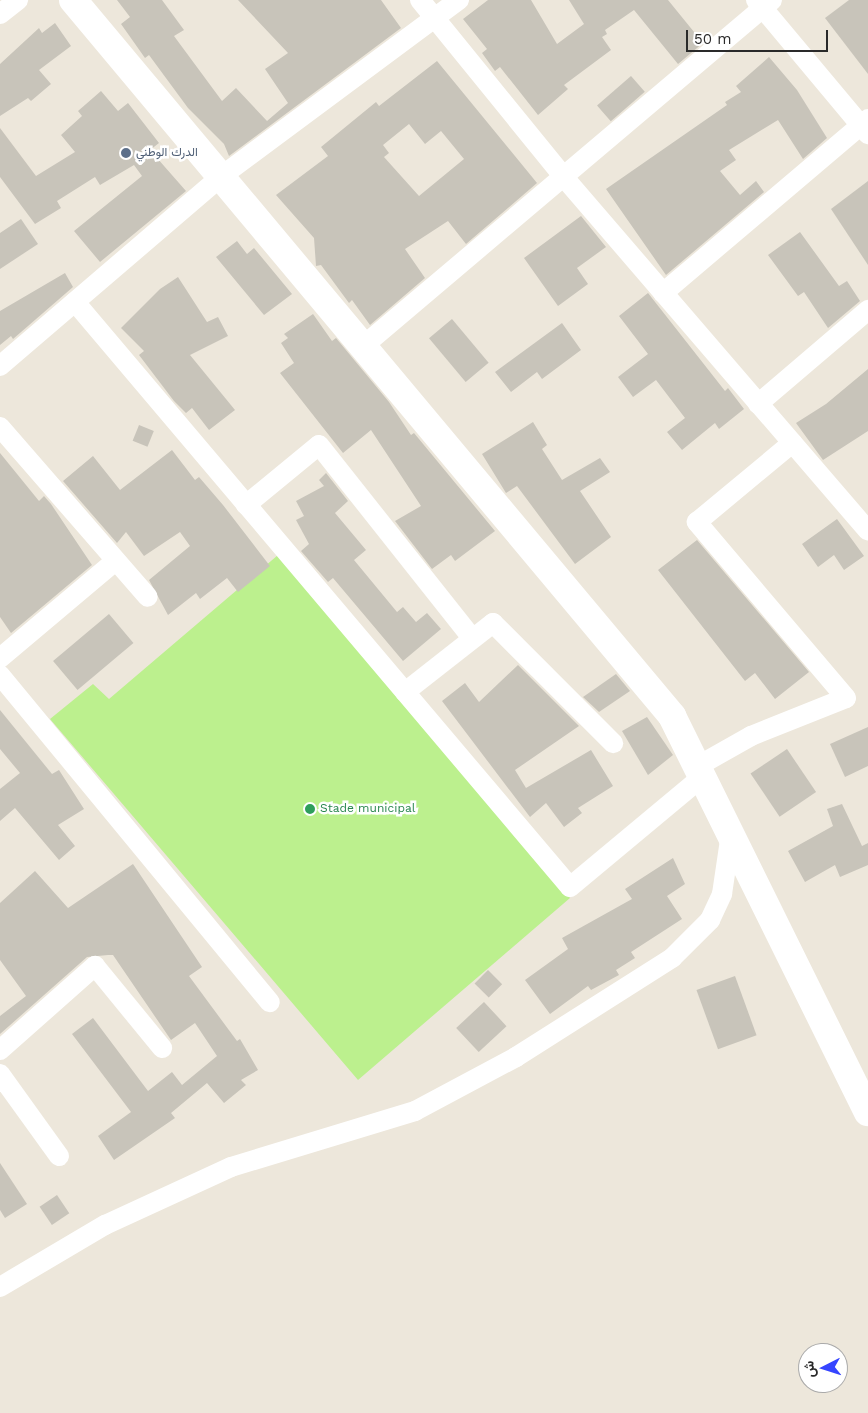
<!DOCTYPE html>
<meta charset="utf-8">
<style>
body{margin:0}
#map{position:relative;width:868px;height:1413px;overflow:hidden;background:#ede7db;font-family:"Work Sans",Vazirmatn,sans-serif}
div>[style]{position:absolute}
.pitch>*{inset:0;background:#bcf08e}
.building>*{inset:0;background:#c8c4ba;transform-origin:0 0}
.minor>*{height:20px;margin:-10px;padding:0 10px;transform-origin:10px;border-radius:10px;background:#fff}
.secondary>*{height:28px;margin:-14px;padding:0 14px;transform-origin:14px;border-radius:14px;background:#fff}
.dots>*{width:14px;height:14px;translate:-50% -50%;box-sizing:border-box;border:2px solid #fff;border-radius:50%}
span{translate:-50% -50%;white-space:nowrap;text-align:center;line-height:1.15;-webkit-text-stroke:5px #fff;paint-order:stroke}
.service-label{font-size:12px;color:#4e5e75}
.left{translate:0 -50%;text-align:left}
.leisure-label{font-size:12px;color:#27864d}
.north{position:absolute;left:798px;top:1343px;width:50px;height:50px;box-sizing:border-box;background:#fff;border:1px solid #aaa;border-radius:50%;rotate:265deg;font-size:14px;font-weight:700;line-height:20px;text-align:center;color:#2a2a2a}
.north::after{content:'';display:block;margin:auto;width:18px;height:22px;background:#3645ff;clip-path:polygon(50% 0,100% 100%,50% 72%,0 100%)}
.scale{position:absolute;left:686px;top:30px;width:142px;height:22px;box-sizing:border-box;border:2px solid #2a2a2a;border-top:0;padding-left:6px;font-size:15px;line-height:18px;white-space:nowrap;color:#2a2a2a;-webkit-text-stroke:4px #fff;paint-order:stroke}
</style>
<div id="map">
<div class="pitch">
<div style="clip-path:polygon(278px 555px,570px 898px,358px 1080px,50px 719px,93px 684px,109px 699px)"></div>
</div>
<div class="building">
<div style="clip-path:polygon(117px 0,162px 0,184px 30px,174px 36px,222px 101px,236px 88px,267px 121px,288px 103px,265px 69px,288px 53px,238px 0,381px 0,401px 28px,229px 156px,224px 144px,188px 108px,149px 55px,145px 58px,121px 24px,130px 17px)"></div>
<div style="clip-path:polygon(488px 0,531px 0,557px 44px,584px 24px,569px 0,668px 0,703px 43px,678px 64px,634px 10px,605px 30px,607px 34px,602px 37px,611px 50px,564px 85px,568px 89px,538px 115px,500px 67px,495px 71px,482px 53px,487px 49px,463px 19px)"></div>
<div style="clip-path:polygon(849px 0,868px 0,868px 74px,825px 18px)"></div>
<div style="clip-path:polygon(55px 23px,71px 46px,39px 70px,51px 84px,31px 101px,28px 98px,0 116px,0 64px,39px 28px,42px 33px)"></div>
<div style="clip-path:polygon(769px 57px,797px 90px,827px 138px,803px 159px,778px 120px,729px 150px,736px 160px,720px 171px,740px 195px,756px 181px,764px 192px,666px 275px,606px 189px,727px 105px,725px 102px,741px 92px,736px 86px)"></div>
<div style="clip-path:polygon(evenodd,437px 61px,537px 183px,466px 244px,448px 221px,405px 249px,425px 278px,370px 325px,352px 300px,349px 303px,321px 265px,316px 266px,314px 238px,276px 195px,328px 156px,321px 147px,376px 102px,379px 106px,437px 61px,409px 124px,425px 144px,441px 131px,464px 159px,419px 196px,384px 157px,389px 153px,383px 145px,409px 124px)"></div>
<div style="left:631px;top:76px;width:21px;height:45px;rotate:49deg"></div>
<div style="clip-path:polygon(101px 91px,118px 111px,128px 103px,159px 143px,150px 150px,186px 191px,100px 262px,74px 231px,142px 176px,134px 165px,100px 185px,95px 177px,57px 201px,61px 208px,35px 224px,0 177px,0 128px,36px 176px,75px 152px,61px 135px,82px 116px,78px 111px)"></div>
<div style="clip-path:polygon(868px 181px,868px 265px,831px 209px)"></div>
<div style="clip-path:polygon(581px 216px,606px 247px,577px 268px,588px 284px,558px 306px,524px 258px)"></div>
<div style="clip-path:polygon(21px 219px,38px 244px,0 269px,0 233px)"></div>
<div style="clip-path:polygon(800px 232px,839px 286px,847px 281px,860px 301px,828px 328px,804px 292px,798px 296px,768px 255px)"></div>
<div style="clip-path:polygon(237px 241px,247px 254px,254px 248px,292px 294px,264px 315px,216px 257px)"></div>
<div style="clip-path:polygon(65px 273px,73px 287px,13px 339px,11px 336px,0 345px,0 311px)"></div>
<div style="clip-path:polygon(178px 277px,207px 322px,218px 317px,228px 336px,190px 355px,235px 410px,209px 430px,192px 408px,186px 413px,174px 401px,139px 355px,144px 351px,121px 328px,160px 289px)"></div>
<div style="clip-path:polygon(648px 293px,725px 391px,728px 388px,744px 409px,719px 429px,715px 423px,682px 450px,667px 432px,685px 418px,656px 380px,633px 397px,618px 377px,648px 354px,619px 316px)"></div>
<div style="clip-path:polygon(313px 314px,332px 341px,336px 338px,389px 402px,411px 435px,414px 433px,495px 531px,455px 561px,451px 555px,432px 569px,395px 521px,421px 506px,371px 430px,343px 453px,280px 373px,294px 363px,281px 343px,288px 338px,284px 334px)"></div>
<div style="left:452px;top:319px;width:57px;height:30px;rotate:50deg"></div>
<div style="clip-path:polygon(562px 323px,581px 350px,542px 379px,537px 372px,511px 392px,495px 372px)"></div>
<div style="clip-path:polygon(868px 369px,868px 431px,823px 460px,796px 423px,826px 404px)"></div>
<div style="clip-path:polygon(533px 422px,547px 445px,542px 449px,562px 480px,600px 458px,610px 472px,580px 491px,611px 537px,575px 564px,517px 486px,506px 493px,482px 454px)"></div>
<div style="left:139px;top:425px;width:16px;height:17px;rotate:22deg"></div>
<div style="clip-path:polygon(172px 450px,195px 480px,199px 477px,223px 505px,270px 566px,238px 592px,227px 578px,200px 599px,196px 593px,168px 615px,149px 580px,190px 546px,180px 532px,144px 556px,126px 532px,117px 543px,63px 481px,93px 456px,120px 490px)"></div>
<div style="clip-path:polygon(0 453px,39px 501px,44px 496px,51px 504px,92px 565px,11px 633px,0 617px)"></div>
<div style="clip-path:polygon(326px 473px,348px 501px,335px 513px,366px 550px,354px 560px,397px 612px,403px 607px,416px 622px,427px 613px,441px 629px,403px 661px,333px 578px,328px 582px,301px 551px,309px 544px,296px 520px,304px 516px,296px 501px,324px 486px,319px 480px)"></div>
<div style="clip-path:polygon(837px 519px,864px 556px,844px 570px,834px 555px,818px 567px,802px 544px)"></div>
<div style="clip-path:polygon(697px 540px,809px 672px,775px 699px,755px 673px,745px 681px,658px 570px)"></div>
<div style="left:109px;top:614px;width:38px;height:73px;rotate:50deg"></div>
<div style="clip-path:polygon(518px 665px,579px 726px,515px 770px,526px 788px,591px 750px,613px 786px,578px 808px,582px 813px,564px 827px,546px 803px,530px 817px,442px 701px,465px 683px,479px 702px)"></div>
<div style="clip-path:polygon(616px 674px,630px 691px,599px 712px,583px 697px)"></div>
<div style="clip-path:polygon(0 710px,52px 774px,59px 770px,84px 809px,58px 825px,75px 846px,59px 860px,15px 808px,0 821px,0 789px,20px 773px,0 749px)"></div>
<div style="clip-path:polygon(647px 717px,673px 755px,648px 775px,622px 731px)"></div>
<div style="clip-path:polygon(868px 727px,868px 766px,845px 777px,830px 744px)"></div>
<div style="left:787px;top:749px;width:52px;height:44px;rotate:56deg"></div>
<div style="clip-path:polygon(842px 804px,862px 846px,868px 843px,868px 865px,840px 877px,835px 865px,805px 882px,788px 851px,833px 826px,827px 809px)"></div>
<div style="clip-path:polygon(673px 858px,685px 884px,667px 896px,682px 919px,631px 952px,635px 958px,616px 970px,619px 975px,591px 990px,588px 986px,550px 1014px,525px 980px,568px 949px,562px 938px,632px 899px,625px 889px)"></div>
<div style="clip-path:polygon(133px 864px,202px 967px,189px 976px,237px 1041px,240px 1039px,258px 1070px,241px 1080px,246px 1085px,224px 1103px,207px 1083px,171px 1113px,175px 1118px,114px 1160px,98px 1136px,131px 1112px,72px 1034px,93px 1018px,148px 1091px,172px 1072px,182px 1085px,217px 1056px,195px 1023px,171px 1040px,113px 955px,108px 955px,87px 957px,0 1034px,0 1016px,26px 996px,0 960px,0 903px,35px 871px,68px 908px)"></div>
<div style="left:488px;top:970px;width:20px;height:19px;rotate:45deg"></div>
<div style="left:735px;top:976px;width:63px;height:41px;rotate:70deg"></div>
<div style="left:484px;top:1002px;width:33px;height:38px;rotate:47deg"></div>
<div style="clip-path:polygon(0 1163px,27px 1204px,5px 1218px,0 1210px)"></div>
<div style="left:57px;top:1195px;width:22px;height:21px;rotate:56deg"></div>
</div>
<div class="minor">
<div style="left:420px;top:0;width:225px;rotate:50.9deg"></div>
<div style="left:562px;top:175px;width:469px;rotate:49.3deg"></div>
<div style="left:756px;top:0;width:175px;rotate:50.1deg"></div>
<div style="left:0;top:14px;width:23px;rotate:-38deg"></div>
<div style="left:663px;top:293px;width:269px;rotate:-40.3deg"></div>
<div style="left:75px;top:302px;width:766px;rotate:49.76deg"></div>
<div style="left:570px;top:887px;width:173px;rotate:-39.8deg"></div>
<div style="left:362px;top:347px;width:537px;rotate:-40.24deg"></div>
<div style="left:0;top:366px;width:289px;rotate:-40.6deg"></div>
<div style="left:219px;top:178px;width:299px;rotate:-36.6deg"></div>
<div style="left:758px;top:404px;width:145px;rotate:-40.5deg"></div>
<div style="left:0;top:427px;width:225px;rotate:49deg"></div>
<div style="left:246px;top:505px;width:94px;rotate:-39.4deg"></div>
<div style="left:319px;top:445px;width:246px;rotate:51.6deg"></div>
<div style="left:0;top:658px;width:149px;rotate:-40.1deg"></div>
<div style="left:0;top:675px;width:424px;rotate:50.5deg"></div>
<div style="left:405px;top:692px;width:112px;rotate:-38.1deg"></div>
<div style="left:493px;top:623px;width:170px;rotate:45deg"></div>
<div style="left:698px;top:766px;width:61px;rotate:-29.5deg"></div>
<div style="left:751px;top:736px;width:102px;rotate:-21.8deg"></div>
<div style="left:846px;top:698px;width:231px;rotate:-130.3deg"></div>
<div style="left:697px;top:522px;width:124px;rotate:-39.7deg"></div>
<div style="left:0;top:1050px;width:127px;rotate:-41.5deg"></div>
<div style="left:95px;top:966px;width:106px;rotate:50.7deg"></div>
<div style="left:0;top:1074px;width:101px;rotate:54.3deg"></div>
<div style="left:0;top:1287px;width:122px;rotate:-30.6deg"></div>
<div style="left:105px;top:1225px;width:139px;rotate:-24.7deg"></div>
<div style="left:231px;top:1167px;width:192px;rotate:-16.9deg"></div>
<div style="left:415px;top:1111px;width:115px;rotate:-28.1deg"></div>
<div style="left:516px;top:1057px;width:185px;rotate:-32.4deg"></div>
<div style="left:672px;top:958px;width:54px;rotate:-45deg"></div>
<div style="left:710px;top:920px;width:29px;rotate:-65deg"></div>
<div style="left:722px;top:894px;width:62px;rotate:-81.6deg"></div>
</div>
<div class="secondary">
<div style="left:73px;top:0;width:934px;rotate:50.08deg"></div>
<div style="left:672px;top:716px;width:442px;rotate:63.7deg"></div>
</div>
<div class="dots">
<div style="left:126px;top:153px;background:#5c6f8a"></div>
<div style="left:310px;top:809px;background:#2e9e5b"></div>
</div>
<div class="service-label">
<span class="left" style="left:136px;top:153px">الدرك الوطني</span>
</div>
<div class="leisure-label">
<span class="left" style="left:320px;top:809px">Stade municipal</span>
</div>
<div class="north">ش</div>
<div class="scale">50 m</div>
</div>
